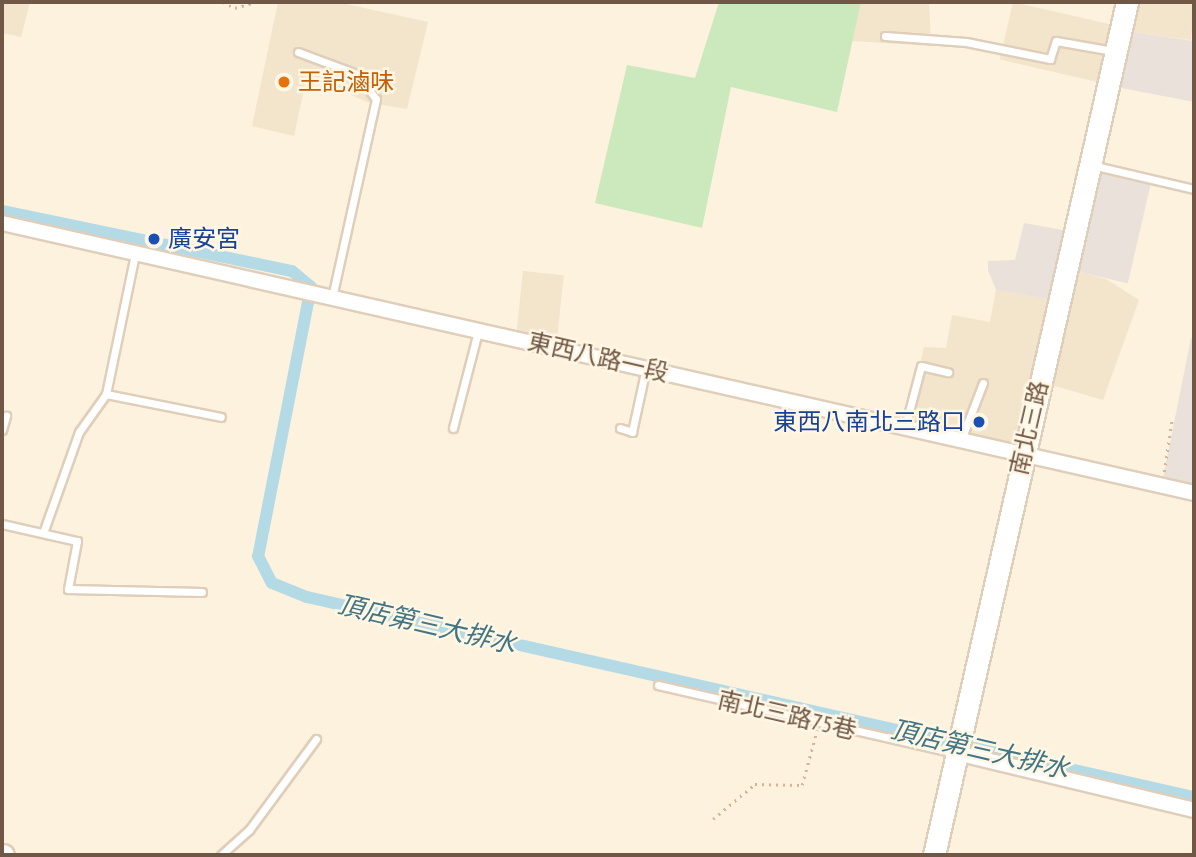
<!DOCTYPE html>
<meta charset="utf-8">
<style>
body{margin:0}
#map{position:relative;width:1196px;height:857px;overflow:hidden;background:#fcf2de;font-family:"PT Sans Narrow","Noto Sans TC",sans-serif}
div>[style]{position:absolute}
.residential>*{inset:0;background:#f3e4cc;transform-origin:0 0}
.industrial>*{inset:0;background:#eae2da;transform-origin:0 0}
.green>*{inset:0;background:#cce9bd}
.canal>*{height:12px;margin:-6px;padding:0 6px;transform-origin:6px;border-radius:6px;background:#b3dae5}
.path>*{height:2.5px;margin-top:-1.25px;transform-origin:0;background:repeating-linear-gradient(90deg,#d5b499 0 2px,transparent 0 7px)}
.roads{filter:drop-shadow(2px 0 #dfceba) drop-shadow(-2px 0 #dfceba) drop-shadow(0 2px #dfceba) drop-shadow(0 -2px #dfceba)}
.lane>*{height:7px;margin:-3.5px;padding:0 3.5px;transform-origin:3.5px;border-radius:3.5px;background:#fff}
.street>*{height:14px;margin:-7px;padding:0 7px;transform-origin:7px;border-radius:7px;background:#fff}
.secondary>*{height:21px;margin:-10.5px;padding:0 10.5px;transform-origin:10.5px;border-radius:10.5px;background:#fff}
.dots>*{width:19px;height:19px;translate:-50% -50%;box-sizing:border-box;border:4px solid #fff6e4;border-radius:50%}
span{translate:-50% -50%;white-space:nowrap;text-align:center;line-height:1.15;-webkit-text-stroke:5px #fff6e4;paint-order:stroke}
.food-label{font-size:24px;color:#c56008}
.left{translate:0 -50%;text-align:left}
.transit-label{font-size:24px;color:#164399}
.right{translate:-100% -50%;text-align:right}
.street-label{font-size:24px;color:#715846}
.water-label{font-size:26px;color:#417585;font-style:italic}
.frame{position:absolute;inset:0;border:4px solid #715846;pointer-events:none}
</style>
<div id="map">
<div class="residential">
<div style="clip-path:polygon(2px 2px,30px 2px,21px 37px,2px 33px)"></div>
<div style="clip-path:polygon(278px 2px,337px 2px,428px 22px,407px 109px,370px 103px,307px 76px,294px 136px,252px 126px)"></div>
<div style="clip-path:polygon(861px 2px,929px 2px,931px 46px,852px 41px)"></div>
<div style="left:1013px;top:2px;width:105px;height:59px;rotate:13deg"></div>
<div style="clip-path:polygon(1140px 2px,1194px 2px,1191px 40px,1134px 32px)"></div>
<div style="left:523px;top:271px;width:41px;height:67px;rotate:6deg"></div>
<div style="clip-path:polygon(1075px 271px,1106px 279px,1139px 300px,1103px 400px,1052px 385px)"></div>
<div style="clip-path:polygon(996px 290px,1052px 300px,1017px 454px,905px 427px,924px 347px,946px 348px,952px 315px,990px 322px)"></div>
</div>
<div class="industrial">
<div style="clip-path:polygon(1134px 32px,1194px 41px,1194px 102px,1121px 88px)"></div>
<div style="left:1095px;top:172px;width:57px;height:101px;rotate:13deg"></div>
<div style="clip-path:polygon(1024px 223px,1068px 231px,1052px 300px,996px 290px,988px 270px,988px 261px,1015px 260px)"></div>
<div style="clip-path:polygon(1191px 338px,1194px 339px,1194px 484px,1163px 478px)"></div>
</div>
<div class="green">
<div style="clip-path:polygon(719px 2px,861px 2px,837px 112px,731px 87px,702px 228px,595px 203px,627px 65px,695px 78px)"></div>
</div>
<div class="canal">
<div style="left:2px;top:211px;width:296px;rotate:11.7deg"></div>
<div style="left:292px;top:271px;width:25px;rotate:40deg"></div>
<div style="left:311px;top:287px;width:274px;rotate:101.1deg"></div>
<div style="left:258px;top:556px;width:30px;rotate:63deg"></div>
<div style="left:272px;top:583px;width:38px;rotate:22deg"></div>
<div style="left:307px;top:597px;width:909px;rotate:12.71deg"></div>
</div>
<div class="path">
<div style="left:223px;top:2px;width:13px;rotate:27deg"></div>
<div style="left:235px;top:8px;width:22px;rotate:-16deg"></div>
<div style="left:1164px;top:472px;width:54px;rotate:-81.4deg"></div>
<div style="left:713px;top:819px;width:55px;rotate:-39.8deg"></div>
<div style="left:755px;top:784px;width:47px;rotate:1.2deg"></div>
<div style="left:802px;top:785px;width:57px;rotate:-74.7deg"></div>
</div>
<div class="roads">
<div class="lane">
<div style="left:885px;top:36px;width:81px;rotate:4.2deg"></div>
<div style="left:966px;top:42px;width:86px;rotate:11.4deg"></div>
<div style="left:1050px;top:59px;width:19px;rotate:-72deg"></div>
<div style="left:1056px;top:41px;width:58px;rotate:10deg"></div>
<div style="left:298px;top:52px;width:63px;rotate:20.4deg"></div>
<div style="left:357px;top:74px;width:31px;rotate:53deg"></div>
<div style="left:376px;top:99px;width:203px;rotate:102.5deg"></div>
<div style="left:1091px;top:165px;width:106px;rotate:13.1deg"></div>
<div style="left:106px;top:394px;width:117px;rotate:11.3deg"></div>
<div style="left:905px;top:427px;width:63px;rotate:-75.3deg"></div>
<div style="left:921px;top:366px;width:28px;rotate:13deg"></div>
<div style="left:453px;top:428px;width:100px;rotate:-75.5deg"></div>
<div style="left:620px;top:428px;width:13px;rotate:18deg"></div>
<div style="left:632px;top:432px;width:66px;rotate:-77.7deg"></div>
<div style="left:2px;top:430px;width:15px;rotate:-74deg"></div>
<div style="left:961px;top:440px;width:61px;rotate:-68.9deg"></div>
<div style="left:2px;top:524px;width:77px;rotate:12.8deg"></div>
<div style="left:77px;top:541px;width:49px;rotate:100.6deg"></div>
<div style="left:68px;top:589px;width:134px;rotate:1.3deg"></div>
<div style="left:43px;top:533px;width:107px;rotate:-70.4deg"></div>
<div style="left:79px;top:432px;width:47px;rotate:-54.6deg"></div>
<div style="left:106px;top:394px;width:143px;rotate:-78.3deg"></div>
<div style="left:658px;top:685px;width:304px;rotate:12.9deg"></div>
<div style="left:221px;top:855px;width:38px;rotate:-42deg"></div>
<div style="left:249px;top:830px;width:113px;rotate:-53.6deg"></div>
</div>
<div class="street">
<div style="left:2px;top:223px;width:1222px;rotate:12.76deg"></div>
<div style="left:957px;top:753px;width:244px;rotate:13.5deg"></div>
</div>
<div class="secondary">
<div style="left:2px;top:855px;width:1px"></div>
<div style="left:934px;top:855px;width:875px;rotate:-77.25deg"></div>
</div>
</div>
<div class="dots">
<div style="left:284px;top:82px;background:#e8710a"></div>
<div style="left:154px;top:239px;background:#1a4fb4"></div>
<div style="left:979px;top:422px;background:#1a4fb4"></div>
</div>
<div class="food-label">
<span class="left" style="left:298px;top:82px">王記滷味</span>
</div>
<div class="transit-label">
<span class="left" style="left:168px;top:239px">廣安宮</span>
<span class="right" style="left:965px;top:422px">東西八南北三路口</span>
</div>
<div class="street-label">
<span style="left:598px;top:357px;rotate:13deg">東西八路一段</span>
<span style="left:1029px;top:428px;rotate:-77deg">南北三路</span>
<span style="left:787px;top:715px;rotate:13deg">南北三路75巷</span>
</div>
<div class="water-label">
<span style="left:427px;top:624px;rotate:13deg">頂店第三大排水</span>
<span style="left:980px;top:749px;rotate:13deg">頂店第三大排水</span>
</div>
<div class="frame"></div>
</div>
